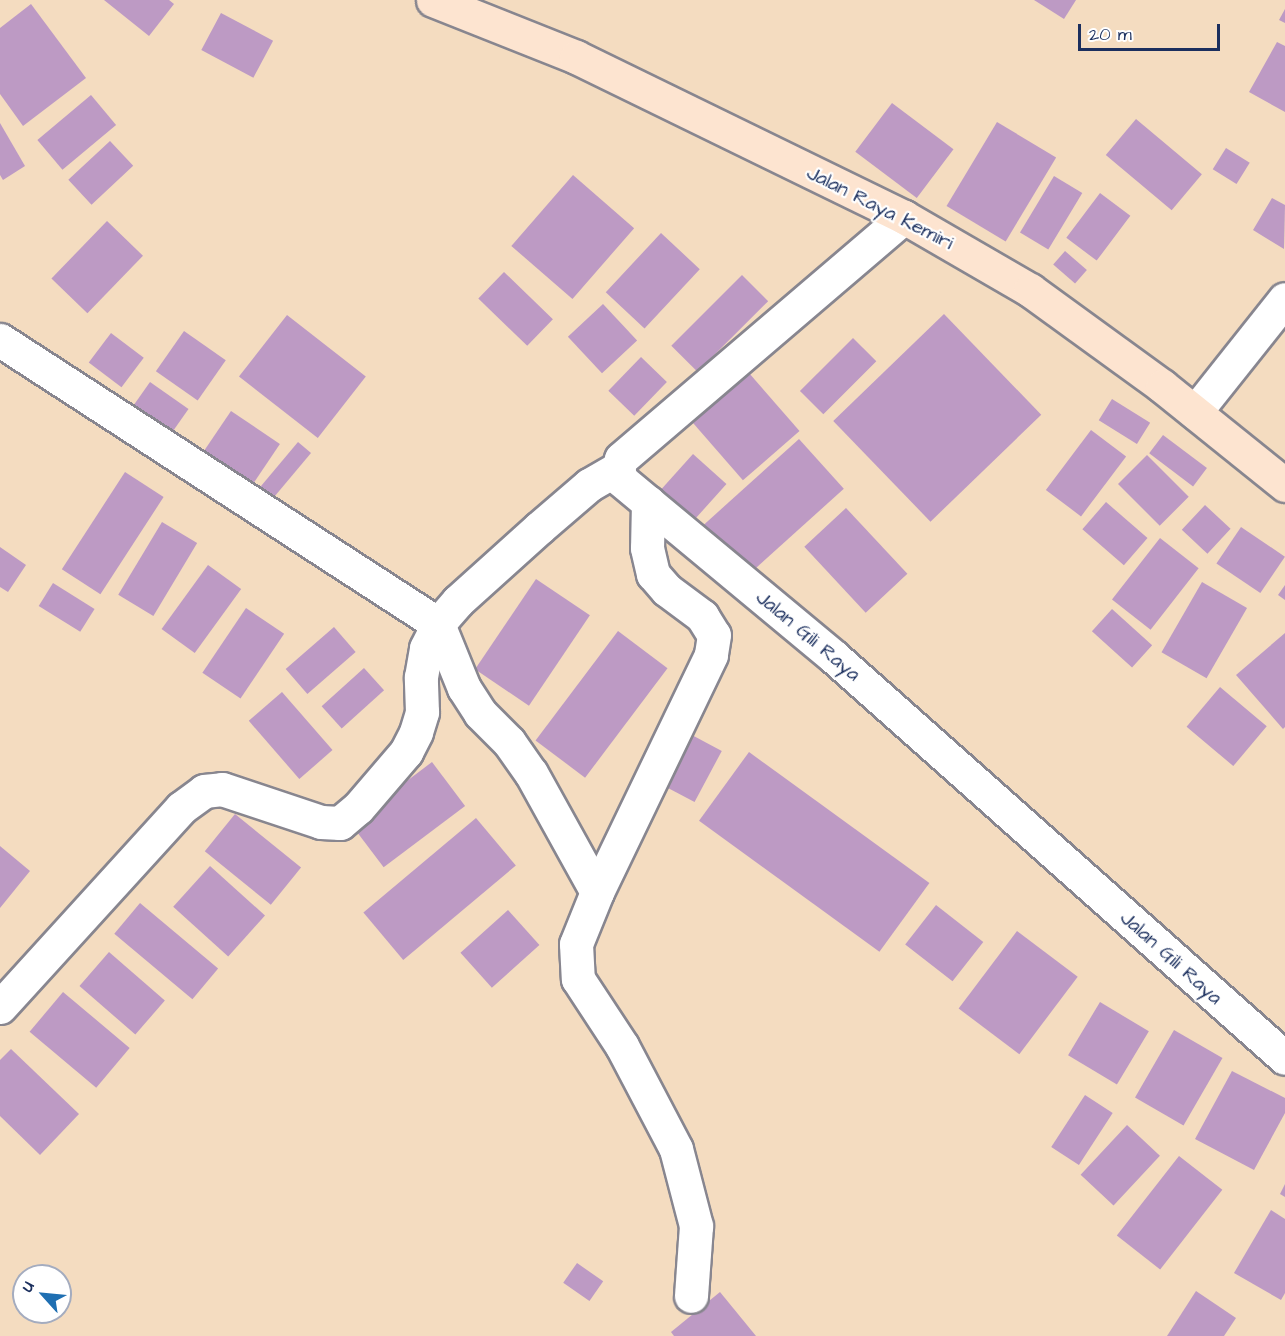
<!DOCTYPE html>
<style>
body{margin:0}
#map{position:relative;width:1285px;height:1336px;overflow:hidden;background:#f4dcc0;font-family:"Architects Daughter",sans-serif}
div>[style]{position:absolute}
.building>*{inset:0;background:#bd9ac4;transform-origin:0 0}
.roads{filter:drop-shadow(2px 0 #88868f) drop-shadow(-2px 0 #88868f) drop-shadow(0 2px #88868f) drop-shadow(0 -2px #88868f)}
.street>*{height:33px;margin:-16.5px;padding:0 16.5px;transform-origin:16.5px;border-radius:16.5px;background:#fff}
.secondary>*{height:33px;margin:-16.5px;padding:0 16.5px;transform-origin:16.5px;border-radius:16.5px;background:#fde4d0}
span{translate:-50% -50%;white-space:nowrap;text-align:center;line-height:1.15;-webkit-text-stroke:4.5px #fff;paint-order:stroke}
.street-label{font-size:20px;color:#1b2f5e}
.north{position:absolute;left:12px;top:1264px;width:60px;height:60px;box-sizing:border-box;background:#fff;border:2px solid #a4acbf;border-radius:50%;rotate:297deg;font-size:16px;font-weight:700;line-height:24px;text-align:center;color:#1b2f5e}
.north::after{content:'';display:block;margin:auto;width:21px;height:27px;background:#1f6fb2;clip-path:polygon(50% 0,100% 100%,50% 72%,0 100%)}
.scale{position:absolute;left:1078px;top:24px;width:142px;height:27px;box-sizing:border-box;border:3px solid #1b2f5e;border-top:0;padding-left:8px;font-size:18px;line-height:21px;white-space:nowrap;color:#1b2f5e;-webkit-text-stroke:4px #fff;paint-order:stroke}
</style>
<div id="map">
<div class="building">
<div style="clip-path:polygon(104px 0,169px 0,174px 4px,149px 36px)"></div>
<div style="clip-path:polygon(1034px 0,1076px 0,1064px 19px)"></div>
<div style="clip-path:polygon(31px 4px,86px 78px,23px 126px,0 94px,0 28px)"></div>
<div style="clip-path:polygon(1285px 9px,1285px 23px,1279px 20px)"></div>
<div style="left:221px;top:13px;width:59px;height:42px;rotate:28deg"></div>
<div style="clip-path:polygon(1277px 42px,1285px 46px,1285px 112px,1249px 92px)"></div>
<div style="left:91px;top:95px;width:39px;height:70px;rotate:50deg"></div>
<div style="left:892px;top:103px;width:77px;height:61px;rotate:37deg"></div>
<div style="left:1136px;top:119px;width:86px;height:47px;rotate:40deg"></div>
<div style="left:997px;top:122px;width:69px;height:98px;rotate:31deg"></div>
<div style="clip-path:polygon(0 123px,25px 166px,3px 180px,0 175px)"></div>
<div style="left:110px;top:141px;width:34px;height:57px;rotate:47deg"></div>
<div style="left:1226px;top:148px;width:28px;height:25px;rotate:32deg"></div>
<div style="left:573px;top:175px;width:81px;height:94px;rotate:41deg"></div>
<div style="left:1054px;top:176px;width:33px;height:66px;rotate:31deg"></div>
<div style="left:1100px;top:193px;width:38px;height:56px;rotate:37deg"></div>
<div style="clip-path:polygon(1272px 198px,1285px 205px,1284px 249px,1253px 230px)"></div>
<div style="left:107px;top:221px;width:50px;height:80px;rotate:44deg"></div>
<div style="left:661px;top:233px;width:53px;height:81px;rotate:43deg"></div>
<div style="left:1065px;top:251px;width:29px;height:18px;rotate:41deg"></div>
<div style="left:504px;top:272px;width:68px;height:37px;rotate:44deg"></div>
<div style="left:742px;top:275px;width:37px;height:100px;rotate:45deg"></div>
<div style="left:603px;top:304px;width:50px;height:48px;rotate:47deg"></div>
<div style="left:944px;top:314px;width:140px;height:154px;rotate:46deg"></div>
<div style="left:287px;top:315px;width:100px;height:78px;rotate:38deg"></div>
<div style="left:184px;top:331px;width:51px;height:49px;rotate:35deg"></div>
<div style="left:111px;top:333px;width:41px;height:37px;rotate:37deg"></div>
<div style="left:853px;top:338px;width:33px;height:75px;rotate:45deg"></div>
<div style="left:641px;top:357px;width:36px;height:47px;rotate:44deg"></div>
<div style="left:749px;top:373px;width:77px;height:75px;rotate:49deg"></div>
<div style="left:150px;top:382px;width:47px;height:34px;rotate:35deg"></div>
<div style="left:1112px;top:399px;width:45px;height:25px;rotate:32deg"></div>
<div style="left:231px;top:411px;width:59px;height:49px;rotate:34deg"></div>
<div style="left:1091px;top:430px;width:44px;height:75px;rotate:37deg"></div>
<div style="left:1163px;top:435px;width:55px;height:23px;rotate:37deg"></div>
<div style="left:799px;top:439px;width:67px;height:128px;rotate:48deg"></div>
<div style="left:298px;top:442px;width:17px;height:63px;rotate:40deg"></div>
<div style="left:693px;top:454px;width:45px;height:48px;rotate:42deg"></div>
<div style="left:1147px;top:455px;width:59px;height:41px;rotate:45deg"></div>
<div style="left:125px;top:472px;width:46px;height:116px;rotate:33deg"></div>
<div style="left:1106px;top:502px;width:55px;height:36px;rotate:41deg"></div>
<div style="left:1205px;top:505px;width:35px;height:34px;rotate:43deg"></div>
<div style="left:846px;top:508px;width:90px;height:57px;rotate:47deg"></div>
<div style="left:162px;top:522px;width:41px;height:85px;rotate:31deg"></div>
<div style="left:1241px;top:527px;width:53px;height:44px;rotate:34deg"></div>
<div style="left:1160px;top:538px;width:49px;height:78px;rotate:38deg"></div>
<div style="clip-path:polygon(0 547px,26px 565px,8px 592px,0 587px)"></div>
<div style="left:208px;top:565px;width:41px;height:79px;rotate:36deg"></div>
<div style="left:536px;top:579px;width:65px;height:109px;rotate:34deg"></div>
<div style="left:1202px;top:582px;width:52px;height:81px;rotate:30deg"></div>
<div style="left:53px;top:583px;width:49px;height:27px;rotate:32deg"></div>
<div style="clip-path:polygon(1285px 585px,1285px 600px,1278px 595px)"></div>
<div style="left:246px;top:608px;width:46px;height:78px;rotate:34deg"></div>
<div style="left:1112px;top:609px;width:54px;height:30px;rotate:42deg"></div>
<div style="left:334px;top:627px;width:33px;height:64px;rotate:49deg"></div>
<div style="left:618px;top:631px;width:62px;height:137px;rotate:37deg"></div>
<div style="clip-path:polygon(1285px 633px,1285px 727px,1283px 729px,1236px 675px)"></div>
<div style="left:364px;top:668px;width:30px;height:57px;rotate:48deg"></div>
<div style="left:1220px;top:687px;width:61px;height:52px;rotate:40deg"></div>
<div style="left:282px;top:692px;width:77px;height:44px;rotate:49deg"></div>
<div style="left:690px;top:734px;width:36px;height:58px;rotate:28deg"></div>
<div style="left:749px;top:752px;width:223px;height:85px;rotate:36deg"></div>
<div style="left:432px;top:762px;width:55px;height:102px;rotate:53deg"></div>
<div style="left:235px;top:814px;width:85px;height:48px;rotate:39deg"></div>
<div style="left:476px;top:818px;width:62px;height:147px;rotate:50deg"></div>
<div style="clip-path:polygon(0 846px,30px 871px,0 908px)"></div>
<div style="left:210px;top:866px;width:74px;height:55px;rotate:42deg"></div>
<div style="left:140px;top:903px;width:102px;height:40px;rotate:40deg"></div>
<div style="left:936px;top:905px;width:60px;height:50px;rotate:38deg"></div>
<div style="left:508px;top:910px;width:47px;height:64px;rotate:48deg"></div>
<div style="left:1017px;top:931px;width:76px;height:97px;rotate:37deg"></div>
<div style="left:109px;top:952px;width:74px;height:45px;rotate:41deg"></div>
<div style="left:63px;top:992px;width:87px;height:52px;rotate:40deg"></div>
<div style="left:1100px;top:1002px;width:57px;height:62px;rotate:31deg"></div>
<div style="left:1174px;top:1030px;width:56px;height:78px;rotate:30deg"></div>
<div style="clip-path:polygon(11px 1049px,79px 1114px,40px 1155px,0 1116px,0 1060px)"></div>
<div style="clip-path:polygon(1232px 1071px,1285px 1098px,1285px 1113px,1254px 1170px,1195px 1139px)"></div>
<div style="left:1085px;top:1095px;width:33px;height:62px;rotate:33deg"></div>
<div style="left:1127px;top:1125px;width:45px;height:68px;rotate:43deg"></div>
<div style="left:1179px;top:1156px;width:55px;height:101px;rotate:38deg"></div>
<div style="clip-path:polygon(1285px 1184px,1285px 1197px,1280px 1194px)"></div>
<div style="clip-path:polygon(1271px 1210px,1285px 1219px,1285px 1293px,1281px 1300px,1234px 1273px)"></div>
<div style="left:577px;top:1263px;width:32px;height:24px;rotate:35deg"></div>
<div style="clip-path:polygon(1196px 1291px,1236px 1318px,1224px 1336px,1167px 1336px)"></div>
<div style="clip-path:polygon(720px 1292px,756px 1336px,674px 1336px,671px 1332px)"></div>
</div>
<div class="roads">
<div class="street">
<div style="left:904px;top:217px;width:372px;rotate:139.5deg"></div>
<div style="left:621px;top:459px;width:9px;rotate:108deg"></div>
<div style="left:618px;top:468px;width:12px;rotate:76deg"></div>
<div style="left:621px;top:480px;width:277px;rotate:39.7deg"></div>
<div style="left:834px;top:657px;width:603px;rotate:41.64deg"></div>
<div style="left:0;top:340px;width:522px;rotate:32.96deg"></div>
<div style="left:438px;top:624px;width:69px;rotate:67.9deg"></div>
<div style="left:464px;top:688px;width:30px;rotate:57deg"></div>
<div style="left:480px;top:713px;width:41px;rotate:45deg"></div>
<div style="left:509px;top:742px;width:38px;rotate:55deg"></div>
<div style="left:531px;top:773px;width:136px;rotate:61deg"></div>
<div style="left:1195px;top:412px;width:144px;rotate:-51.5deg"></div>
<div style="left:648px;top:502px;width:46px;rotate:91.2deg"></div>
<div style="left:647px;top:548px;width:27px;rotate:77deg"></div>
<div style="left:653px;top:574px;width:21px;rotate:49deg"></div>
<div style="left:667px;top:590px;width:44px;rotate:36.6deg"></div>
<div style="left:702px;top:616px;width:22px;rotate:58deg"></div>
<div style="left:714px;top:635px;width:20px;rotate:99deg"></div>
<div style="left:711px;top:655px;width:263px;rotate:115.7deg"></div>
<div style="left:597px;top:892px;width:56px;rotate:112deg"></div>
<div style="left:576px;top:944px;width:35px;rotate:87deg"></div>
<div style="left:578px;top:979px;width:80px;rotate:56.7deg"></div>
<div style="left:622px;top:1046px;width:116px;rotate:62.3deg"></div>
<div style="left:676px;top:1149px;width:80px;rotate:75.4deg"></div>
<div style="left:696px;top:1226px;width:70px;rotate:94.1deg"></div>
<div style="left:0;top:1007px;width:269px;rotate:-47.7deg"></div>
<div style="left:181px;top:808px;width:29px;rotate:-36deg"></div>
<div style="left:204px;top:791px;width:18px;rotate:-6deg"></div>
<div style="left:222px;top:789px;width:104px;rotate:18.4deg"></div>
<div style="left:321px;top:822px;width:19px;rotate:3deg"></div>
<div style="left:340px;top:823px;width:23px;rotate:-40deg"></div>
<div style="left:358px;top:808px;width:74px;rotate:-49.4deg"></div>
<div style="left:406px;top:752px;width:22px;rotate:-63deg"></div>
<div style="left:416px;top:732px;width:21px;rotate:-73deg"></div>
<div style="left:422px;top:712px;width:35px;rotate:-92deg"></div>
<div style="left:421px;top:677px;width:29px;rotate:-80deg"></div>
<div style="left:426px;top:648px;width:27px;rotate:-63deg"></div>
<div style="left:438px;top:624px;width:30px;rotate:-49deg"></div>
<div style="left:458px;top:601px;width:109px;rotate:-42deg"></div>
<div style="left:539px;top:528px;width:66px;rotate:-40.7deg"></div>
<div style="left:589px;top:485px;width:34px;rotate:-30deg"></div>
</div>
<div class="secondary">
<div style="left:433px;top:0;width:154px;rotate:21.7deg"></div>
<div style="left:576px;top:57px;width:365px;rotate:26deg"></div>
<div style="left:904px;top:217px;width:146px;rotate:30.1deg"></div>
<div style="left:1030px;top:290px;width:163px;rotate:36deg"></div>
<div style="left:1162px;top:386px;width:158px;rotate:38.8deg"></div>
</div>
</div>
<div class="street-label">
<span style="left:880px;top:208px;rotate:27deg">Jalan Raya Kemiri</span>
<span style="left:808px;top:636px;rotate:40deg">Jalan Gili Raya</span>
<span style="left:1171px;top:958px;rotate:42deg">Jalan Gili Raya</span>
</div>
<div class="north">U</div>
<div class="scale">20 m</div>
</div>
